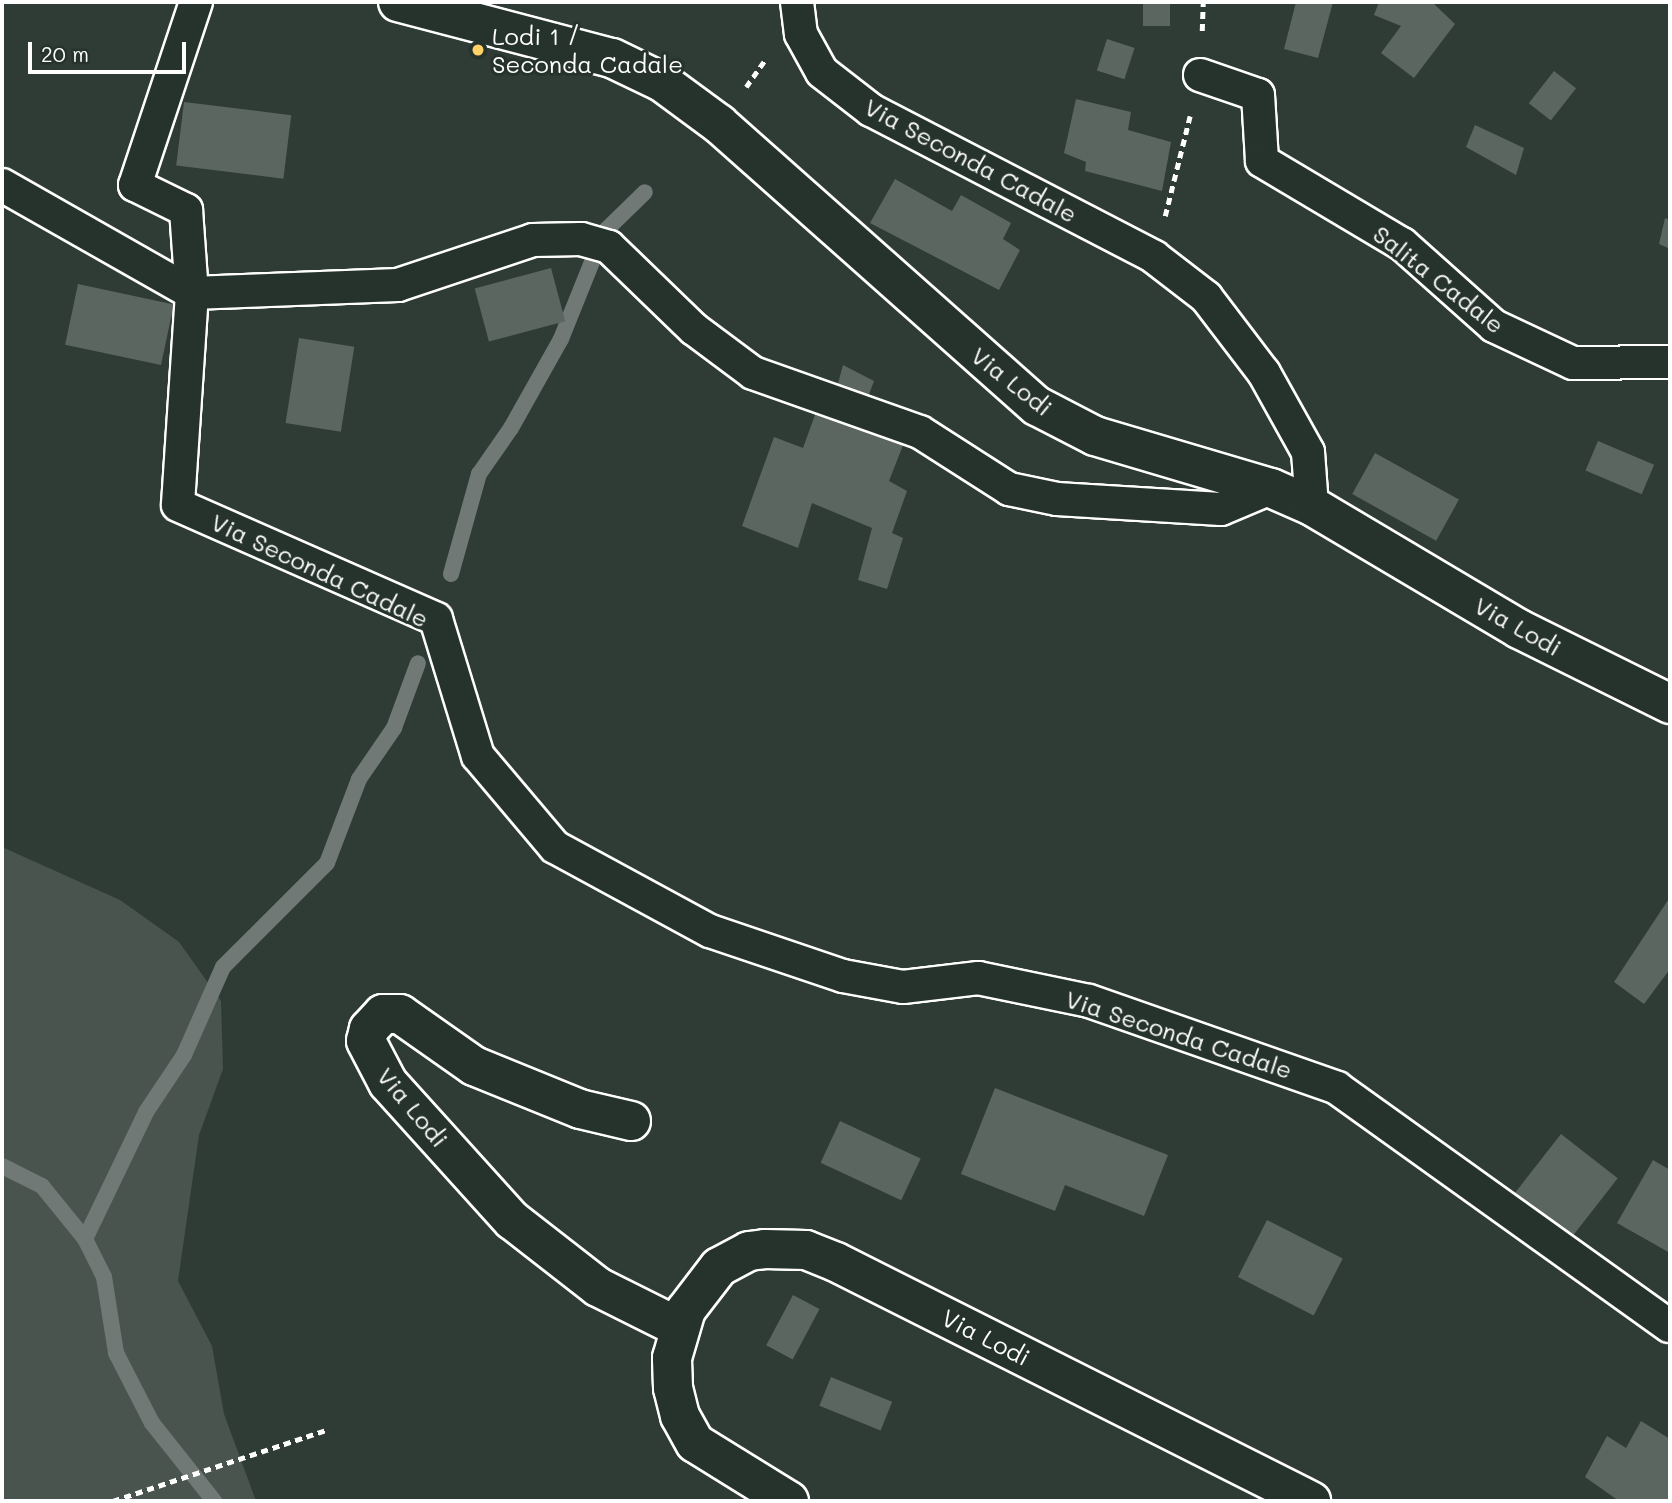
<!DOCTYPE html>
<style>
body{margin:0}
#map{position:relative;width:1672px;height:1503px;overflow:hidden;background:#2f3b35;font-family:Mali,sans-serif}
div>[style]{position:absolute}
.green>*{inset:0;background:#4a544f}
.stream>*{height:16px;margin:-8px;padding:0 8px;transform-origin:8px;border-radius:8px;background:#707975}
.building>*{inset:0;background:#5b6661;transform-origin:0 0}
.path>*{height:4.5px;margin-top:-2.25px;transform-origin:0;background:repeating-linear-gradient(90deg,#fff 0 7px,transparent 0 12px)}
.roads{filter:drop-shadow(2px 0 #fff) drop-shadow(-2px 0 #fff) drop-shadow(0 2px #fff) drop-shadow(0 -2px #fff)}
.pedestrian>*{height:32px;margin:-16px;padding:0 16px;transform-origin:16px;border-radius:16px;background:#26332d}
.minor>*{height:38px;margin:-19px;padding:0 19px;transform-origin:19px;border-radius:19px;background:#26332d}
.dots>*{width:19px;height:19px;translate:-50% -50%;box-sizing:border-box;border:4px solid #26332d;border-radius:50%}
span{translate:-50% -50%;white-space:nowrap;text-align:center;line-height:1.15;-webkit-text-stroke:6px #26332d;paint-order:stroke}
.poi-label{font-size:24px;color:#fff}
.left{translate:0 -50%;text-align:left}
.street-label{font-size:24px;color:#fff}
.frame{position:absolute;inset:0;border:4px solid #fff;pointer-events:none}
.scale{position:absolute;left:28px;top:42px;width:158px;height:32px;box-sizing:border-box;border:4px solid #fff;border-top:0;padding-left:9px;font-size:21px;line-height:24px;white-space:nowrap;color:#fff;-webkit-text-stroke:5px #26332d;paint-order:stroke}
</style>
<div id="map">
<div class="green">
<div style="clip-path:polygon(2px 847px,120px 900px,179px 942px,221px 1001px,223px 1069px,199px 1135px,178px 1281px,212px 1346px,224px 1414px,256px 1501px,2px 1501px)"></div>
</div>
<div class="stream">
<div style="left:451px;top:574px;width:104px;rotate:-74.4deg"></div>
<div style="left:479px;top:474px;width:56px;rotate:-55.2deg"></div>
<div style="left:511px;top:428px;width:102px;rotate:-60.7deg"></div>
<div style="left:561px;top:339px;width:115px;rotate:-68.1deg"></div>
<div style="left:604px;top:232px;width:57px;rotate:-44.3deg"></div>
<div style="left:2px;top:1166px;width:45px;rotate:26.6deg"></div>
<div style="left:42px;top:1186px;width:68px;rotate:50.9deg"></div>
<div style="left:85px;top:1239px;width:42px;rotate:63.4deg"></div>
<div style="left:104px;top:1277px;width:77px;rotate:81deg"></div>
<div style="left:116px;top:1353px;width:79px;rotate:62.8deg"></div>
<div style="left:152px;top:1423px;width:100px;rotate:51.5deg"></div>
<div style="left:85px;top:1239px;width:141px;rotate:-64.3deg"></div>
<div style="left:146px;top:1112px;width:69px;rotate:-56.3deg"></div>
<div style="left:184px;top:1055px;width:96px;rotate:-66.1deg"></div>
<div style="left:223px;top:967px;width:147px;rotate:-45deg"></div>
<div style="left:327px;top:863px;width:90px;rotate:-69.1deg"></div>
<div style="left:359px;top:779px;width:62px;rotate:-55.5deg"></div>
<div style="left:394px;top:728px;width:69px;rotate:-69.7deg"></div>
</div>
<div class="building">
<div style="left:1143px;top:2px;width:27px;height:24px"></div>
<div style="clip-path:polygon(1296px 2px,1333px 2px,1318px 58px,1284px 49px)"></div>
<div style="clip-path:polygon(1379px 2px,1432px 2px,1455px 24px,1414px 78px,1381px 53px,1401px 26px,1374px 15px)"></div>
<div style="left:1107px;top:39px;width:29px;height:33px;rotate:18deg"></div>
<div style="left:1554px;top:71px;width:28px;height:41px;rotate:38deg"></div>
<div style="clip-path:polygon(1076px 99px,1131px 112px,1128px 130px,1171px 142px,1162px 191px,1085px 171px,1086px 162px,1064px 153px)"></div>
<div style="left:184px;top:102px;width:108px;height:64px;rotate:7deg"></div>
<div style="clip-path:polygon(1475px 125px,1524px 148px,1516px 175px,1466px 147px)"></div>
<div style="clip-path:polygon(895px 179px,952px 211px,961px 195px,1011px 223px,1003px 239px,1020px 250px,999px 290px,870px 223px)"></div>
<div style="clip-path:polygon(1665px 218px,1670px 220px,1670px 249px,1659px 244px)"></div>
<div style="left:551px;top:268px;width:55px;height:79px;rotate:75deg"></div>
<div style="left:78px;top:284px;width:98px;height:62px;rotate:12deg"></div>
<div style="left:299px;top:338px;width:56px;height:86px;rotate:9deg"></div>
<div style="clip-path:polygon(843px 365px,874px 381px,865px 405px,836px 391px)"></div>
<div style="clip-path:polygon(820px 401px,907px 435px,889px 481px,907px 491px,892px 533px,903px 538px,887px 589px,858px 580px,872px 528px,812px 503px,798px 548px,742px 526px,774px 437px,803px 448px)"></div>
<div style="left:1598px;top:441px;width:61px;height:32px;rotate:23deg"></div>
<div style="left:1375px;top:453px;width:96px;height:47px;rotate:29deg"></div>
<div style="clip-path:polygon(1670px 897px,1670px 969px,1644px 1004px,1614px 982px)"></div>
<div style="clip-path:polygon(995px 1088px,1168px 1155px,1144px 1216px,1065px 1185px,1055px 1211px,961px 1174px)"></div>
<div style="left:840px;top:1121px;width:89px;height:46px;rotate:25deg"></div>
<div style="left:1561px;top:1134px;width:72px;height:77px;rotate:38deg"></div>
<div style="clip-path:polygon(1653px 1160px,1670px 1170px,1670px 1253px,1617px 1223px)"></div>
<div style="left:1267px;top:1220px;width:85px;height:64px;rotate:27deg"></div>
<div style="left:793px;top:1295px;width:30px;height:57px;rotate:28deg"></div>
<div style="left:831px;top:1377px;width:66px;height:31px;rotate:22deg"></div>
<div style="clip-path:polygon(1641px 1421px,1670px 1439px,1670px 1501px,1619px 1501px,1585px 1477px,1607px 1436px,1626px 1448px)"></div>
</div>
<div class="path">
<div style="left:1202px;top:31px;width:29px;rotate:-88deg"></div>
<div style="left:746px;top:87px;width:33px;rotate:-55deg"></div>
<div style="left:1165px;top:216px;width:103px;rotate:-76deg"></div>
<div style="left:113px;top:1501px;width:225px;rotate:-18.4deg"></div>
</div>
<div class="roads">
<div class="pedestrian">
<div style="left:196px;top:2px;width:193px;rotate:108.4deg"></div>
<div style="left:135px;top:185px;width:57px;rotate:26.1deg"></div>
<div style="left:186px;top:210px;width:83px;rotate:85.9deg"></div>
<div style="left:192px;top:293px;width:212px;rotate:93.8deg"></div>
<div style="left:178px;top:505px;width:282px;rotate:23.8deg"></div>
<div style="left:436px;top:619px;width:143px;rotate:73deg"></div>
<div style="left:478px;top:756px;width:119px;rotate:49.8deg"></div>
<div style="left:555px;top:847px;width:176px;rotate:28.5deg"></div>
<div style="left:710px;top:931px;width:140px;rotate:18.7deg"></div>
<div style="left:843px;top:976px;width:61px;rotate:10.4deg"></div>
<div style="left:903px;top:987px;width:76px;rotate:-6.8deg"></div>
<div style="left:978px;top:978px;width:113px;rotate:11.7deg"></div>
<div style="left:1089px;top:1001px;width:263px;rotate:19.3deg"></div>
<div style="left:1337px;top:1088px;width:409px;rotate:35.6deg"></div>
<div style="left:797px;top:2px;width:32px;rotate:83deg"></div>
<div style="left:801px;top:34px;width:43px;rotate:61.1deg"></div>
<div style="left:822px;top:72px;width:62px;rotate:37.8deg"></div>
<div style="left:871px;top:110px;width:319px;rotate:27.4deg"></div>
<div style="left:1154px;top:257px;width:66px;rotate:37.6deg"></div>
<div style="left:1206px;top:297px;width:96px;rotate:52.7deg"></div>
<div style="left:1264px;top:373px;width:90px;rotate:60.9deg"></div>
<div style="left:1308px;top:452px;width:54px;rotate:85.8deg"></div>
<div style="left:1200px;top:75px;width:61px;rotate:19deg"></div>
<div style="left:1258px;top:95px;width:66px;rotate:86.5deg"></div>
<div style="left:1262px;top:161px;width:163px;rotate:30.7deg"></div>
<div style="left:1402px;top:244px;width:123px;rotate:41.7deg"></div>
<div style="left:1494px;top:326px;width:87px;rotate:25.1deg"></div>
<div style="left:1573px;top:363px;width:97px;rotate:-0.6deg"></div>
<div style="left:2px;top:185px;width:219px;rotate:29.6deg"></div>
<div style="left:192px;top:293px;width:206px;rotate:-2.2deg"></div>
<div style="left:398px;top:285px;width:142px;rotate:-18.4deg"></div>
<div style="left:533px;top:240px;width:48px;rotate:-1.2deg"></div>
<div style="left:581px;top:239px;width:29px;rotate:16deg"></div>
<div style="left:609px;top:247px;width:118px;rotate:44deg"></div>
<div style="left:694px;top:329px;width:74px;rotate:36.7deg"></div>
<div style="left:753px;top:373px;width:177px;rotate:19.5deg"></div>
<div style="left:920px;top:432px;width:106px;rotate:32.6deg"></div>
<div style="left:1009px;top:489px;width:49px;rotate:11.8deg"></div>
<div style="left:1057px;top:499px;width:164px;rotate:3.5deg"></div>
<div style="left:1221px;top:509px;width:54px;rotate:-22.8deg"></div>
</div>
<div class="minor">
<div style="left:398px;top:2px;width:221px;rotate:14.7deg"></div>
<div style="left:612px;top:58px;width:55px;rotate:25.6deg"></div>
<div style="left:662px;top:82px;width:71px;rotate:36.4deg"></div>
<div style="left:719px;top:124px;width:425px;rotate:41.6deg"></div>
<div style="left:1037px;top:406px;width:65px;rotate:27.3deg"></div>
<div style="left:1095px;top:436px;width:184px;rotate:16.5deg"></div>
<div style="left:1271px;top:488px;width:45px;rotate:23.7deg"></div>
<div style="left:1312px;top:506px;width:241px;rotate:30.7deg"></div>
<div style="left:1519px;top:629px;width:169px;rotate:26.4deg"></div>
<div style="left:631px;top:1121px;width:52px;rotate:-166.8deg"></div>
<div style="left:580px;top:1109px;width:114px;rotate:-157.9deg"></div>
<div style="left:474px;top:1066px;width:90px;rotate:-144.9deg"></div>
<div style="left:400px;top:1014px;width:17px;rotate:180deg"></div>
<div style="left:383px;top:1014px;width:21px;rotate:133deg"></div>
<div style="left:369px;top:1029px;width:12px;rotate:104deg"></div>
<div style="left:366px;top:1041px;width:47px;rotate:62.4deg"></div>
<div style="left:388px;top:1083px;width:185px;rotate:47.9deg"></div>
<div style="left:512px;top:1220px;width:109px;rotate:37.9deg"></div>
<div style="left:598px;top:1287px;width:89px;rotate:26.6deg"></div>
<div style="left:789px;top:1501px;width:110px;rotate:-148.3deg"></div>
<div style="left:695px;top:1443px;width:31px;rotate:-119deg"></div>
<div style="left:680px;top:1416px;width:29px;rotate:-104deg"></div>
<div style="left:673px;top:1388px;width:30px;rotate:-92deg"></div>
<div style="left:672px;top:1358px;width:50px;rotate:-73.7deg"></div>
<div style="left:686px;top:1310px;width:54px;rotate:-52.5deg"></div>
<div style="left:719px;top:1267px;width:34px;rotate:-28deg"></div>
<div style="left:749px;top:1251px;width:16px;rotate:-7deg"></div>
<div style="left:765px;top:1249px;width:41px;rotate:1.4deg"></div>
<div style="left:806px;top:1250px;width:32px;rotate:22deg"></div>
<div style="left:836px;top:1262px;width:532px;rotate:26.71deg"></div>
</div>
</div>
<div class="dots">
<div style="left:478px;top:50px;background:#ffd166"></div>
</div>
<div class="poi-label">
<span class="left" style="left:492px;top:50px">Lodi 1 /<br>Seconda Cadale</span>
</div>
<div class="street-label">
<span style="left:971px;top:160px;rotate:28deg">Via Seconda Cadale</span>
<span style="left:1439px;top:279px;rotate:38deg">Salita Cadale</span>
<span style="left:1012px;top:381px;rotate:38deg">Via Lodi</span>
<span style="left:320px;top:570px;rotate:25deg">Via Seconda Cadale</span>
<span style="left:1518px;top:626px;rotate:29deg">Via Lodi</span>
<span style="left:1179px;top:1034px;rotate:18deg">Via Seconda Cadale</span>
<span style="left:413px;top:1107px;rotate:50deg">Via Lodi</span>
<span style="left:986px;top:1337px;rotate:27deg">Via Lodi</span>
</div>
<div class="frame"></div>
<div class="scale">20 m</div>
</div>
